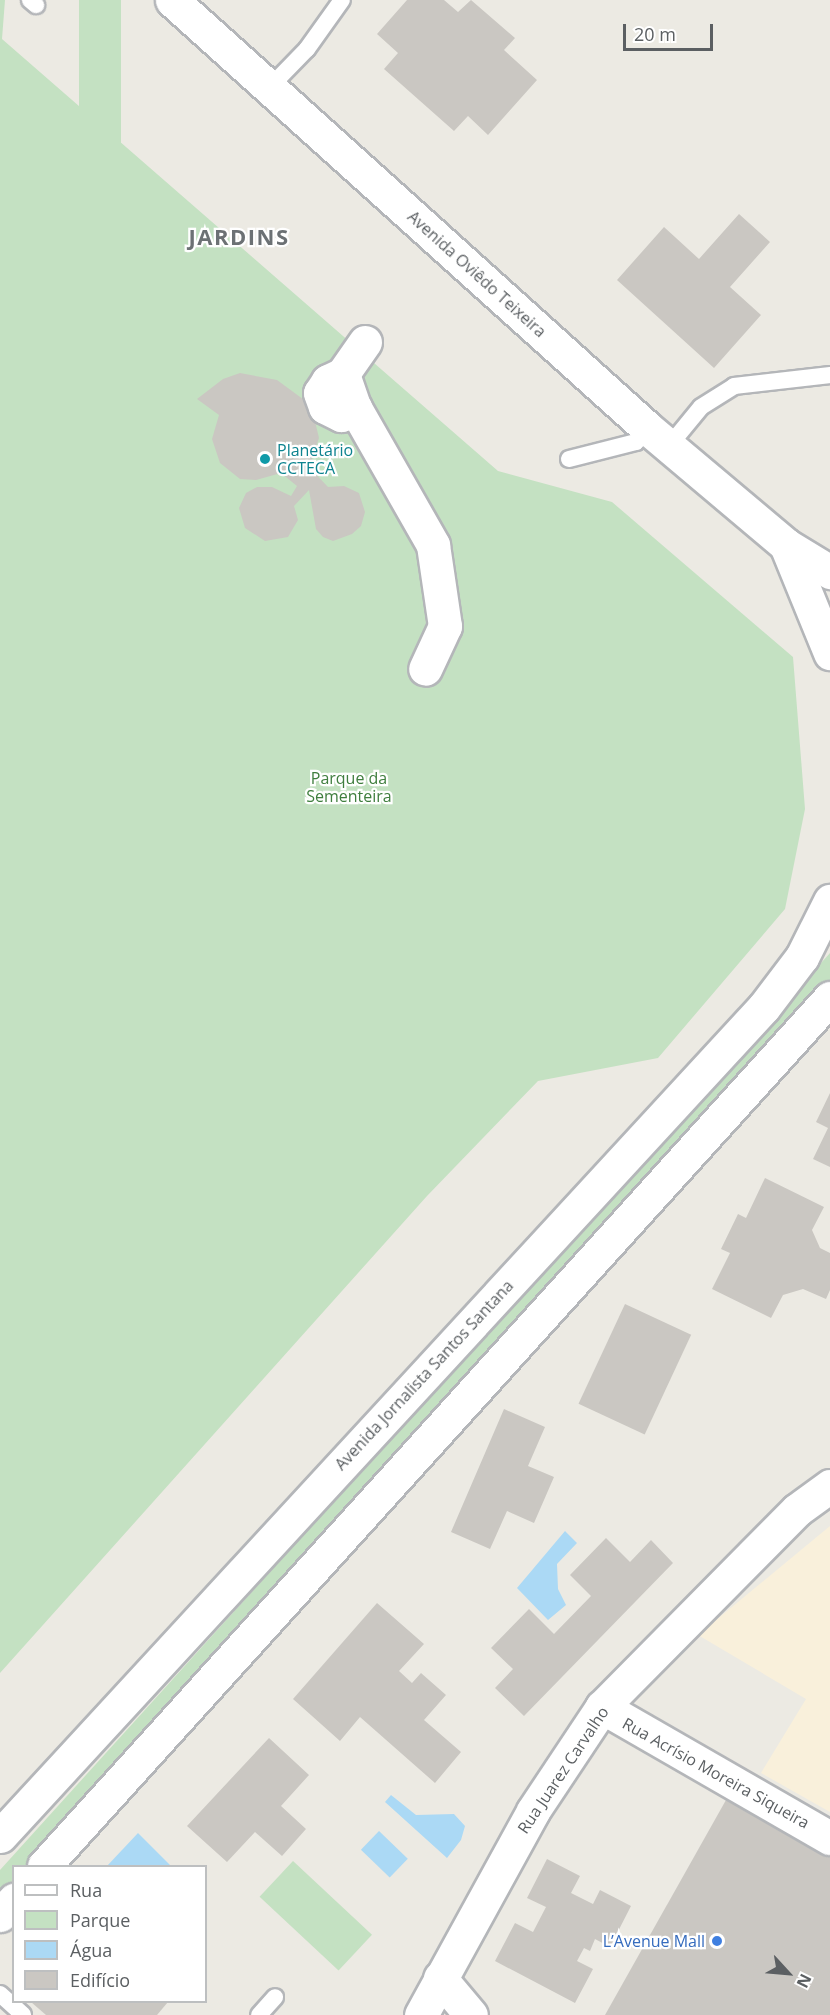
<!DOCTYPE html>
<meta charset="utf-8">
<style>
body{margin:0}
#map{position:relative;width:830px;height:2015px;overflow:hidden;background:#eceae3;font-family:"Open Sans",sans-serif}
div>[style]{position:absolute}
.commercial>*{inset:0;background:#f9f0db}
.green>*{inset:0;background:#c4e1c2;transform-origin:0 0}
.water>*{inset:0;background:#abd9f5;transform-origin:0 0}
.building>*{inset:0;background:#cac7c2;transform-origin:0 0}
.roads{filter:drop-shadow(2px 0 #b4b6b9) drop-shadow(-2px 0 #b4b6b9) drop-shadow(0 2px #b4b6b9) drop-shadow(0 -2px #b4b6b9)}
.lane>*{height:16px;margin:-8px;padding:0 8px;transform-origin:8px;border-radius:8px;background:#fff}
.street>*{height:33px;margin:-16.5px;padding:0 16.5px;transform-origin:16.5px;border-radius:16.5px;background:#fff}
.secondary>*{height:33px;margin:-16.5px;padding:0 16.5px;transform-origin:16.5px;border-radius:16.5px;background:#fff}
.dots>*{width:16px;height:16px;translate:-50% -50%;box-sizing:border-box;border:3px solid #fff;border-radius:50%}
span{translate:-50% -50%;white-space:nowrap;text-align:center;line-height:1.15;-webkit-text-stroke:4.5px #fff;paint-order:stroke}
.street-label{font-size:16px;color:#5b5f62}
.culture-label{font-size:16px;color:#0d838f}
.left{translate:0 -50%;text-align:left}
.park-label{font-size:16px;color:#3f7e3e}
.shop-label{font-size:16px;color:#366cbe}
.right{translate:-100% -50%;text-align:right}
.district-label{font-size:22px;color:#6c7174;font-weight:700;letter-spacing:1.5px}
.legend{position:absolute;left:12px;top:1865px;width:195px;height:138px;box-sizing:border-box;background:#fff;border:2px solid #bdbfc0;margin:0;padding:8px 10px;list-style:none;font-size:18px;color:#5b5f62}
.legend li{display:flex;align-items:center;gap:12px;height:30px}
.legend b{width:30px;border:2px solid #bdbfc0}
.north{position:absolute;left:758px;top:1943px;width:60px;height:60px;-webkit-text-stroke:4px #fff;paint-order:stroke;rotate:116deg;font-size:16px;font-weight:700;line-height:24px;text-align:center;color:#5b5f62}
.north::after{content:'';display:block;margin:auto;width:21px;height:27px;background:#5b5f62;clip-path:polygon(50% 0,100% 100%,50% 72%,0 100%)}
.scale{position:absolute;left:623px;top:24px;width:90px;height:27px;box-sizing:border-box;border:3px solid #5b5f62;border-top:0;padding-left:8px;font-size:18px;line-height:21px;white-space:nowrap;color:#5b5f62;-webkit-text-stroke:4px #fff;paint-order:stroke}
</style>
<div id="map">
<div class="commercial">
<div style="clip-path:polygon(830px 1526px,830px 1812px,761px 1773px,806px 1699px,698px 1635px)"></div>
</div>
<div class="green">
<div style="clip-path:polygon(0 0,5px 0,2px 39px,498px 471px,612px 502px,793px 657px,805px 809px,785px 909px,658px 1058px,538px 1081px,427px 1196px,0 1673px)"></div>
<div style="left:79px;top:0;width:42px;height:672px"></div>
<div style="clip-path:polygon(830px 953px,830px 986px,26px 1866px,14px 1866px,13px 1880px,0 1895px,0 1870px)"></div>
<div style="left:293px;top:1861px;width:108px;height:49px;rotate:43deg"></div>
</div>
<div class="water">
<div style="clip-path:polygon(565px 1531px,577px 1543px,557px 1564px,558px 1589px,566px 1605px,548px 1620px,517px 1588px)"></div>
<div style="clip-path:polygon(391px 1795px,416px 1815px,454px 1814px,465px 1826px,461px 1840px,447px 1858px,385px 1802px)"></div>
<div style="left:379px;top:1831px;width:40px;height:26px;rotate:44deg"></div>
<div style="clip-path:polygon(138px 1833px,171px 1866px,107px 1866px)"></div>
</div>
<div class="building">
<div style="clip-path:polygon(407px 0,444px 0,458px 12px,471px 0,515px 38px,504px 50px,537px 80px,488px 135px,468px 116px,454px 131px,384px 69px,398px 53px,377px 34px)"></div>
<div style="clip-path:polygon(739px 214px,770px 242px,730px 287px,761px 315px,714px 368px,617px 280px,664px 227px,699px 259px)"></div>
<div style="clip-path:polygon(240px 373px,277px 380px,311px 405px,319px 438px,309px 467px,328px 487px,344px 486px,359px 493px,365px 512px,361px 526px,352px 534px,333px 541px,323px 537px,316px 529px,309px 490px,294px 506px,298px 520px,288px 537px,265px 541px,245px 528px,239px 508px,246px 493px,257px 487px,272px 487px,291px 496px,297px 486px,281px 473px,256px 480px,240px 479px,220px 463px,212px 439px,219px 415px,197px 399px,223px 379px)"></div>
<div style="clip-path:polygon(830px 1093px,830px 1167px,813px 1159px,828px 1128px,816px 1122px)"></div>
<div style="clip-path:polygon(765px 1178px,824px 1207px,812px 1230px,820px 1248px,830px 1253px,830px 1290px,826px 1299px,803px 1289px,783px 1295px,771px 1318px,712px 1289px,730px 1253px,721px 1249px,738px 1214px,746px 1218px)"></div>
<div style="left:625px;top:1304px;width:73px;height:110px;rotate:25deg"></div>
<div style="clip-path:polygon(504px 1409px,545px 1427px,528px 1466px,554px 1477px,534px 1523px,507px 1511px,490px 1549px,451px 1532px)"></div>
<div style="clip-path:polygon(606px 1538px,630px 1562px,651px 1540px,673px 1563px,524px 1716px,495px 1688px,513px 1669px,491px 1648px,529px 1609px,554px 1634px,591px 1596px,570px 1575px)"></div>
<div style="clip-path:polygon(377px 1603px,424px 1644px,399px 1671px,412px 1683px,421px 1673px,446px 1695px,424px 1720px,461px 1752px,435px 1783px,360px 1717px,340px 1741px,293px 1699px)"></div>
<div style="clip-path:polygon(269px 1738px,309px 1775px,281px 1806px,306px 1829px,282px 1856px,255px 1832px,227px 1862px,187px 1826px)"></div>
<div style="clip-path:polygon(735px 1784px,830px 1839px,830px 2015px,605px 2015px)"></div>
<div style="clip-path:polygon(547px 1859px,580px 1876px,571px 1893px,593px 1904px,600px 1890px,631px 1906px,610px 1947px,595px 1939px,590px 1951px,584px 1948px,577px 1961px,593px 1969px,575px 2003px,495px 1961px,515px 1923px,533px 1932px,546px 1907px,527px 1898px)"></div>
<div style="clip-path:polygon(31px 2002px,168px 2002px,157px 2015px,46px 2015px)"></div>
</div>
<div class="roads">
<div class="lane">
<div style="left:30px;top:0;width:8px;rotate:40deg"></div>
<div style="left:270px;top:87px;width:53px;rotate:-45.8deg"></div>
<div style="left:307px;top:49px;width:60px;rotate:-54.5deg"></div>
<div style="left:669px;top:446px;width:50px;rotate:-50.6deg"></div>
<div style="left:701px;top:407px;width:39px;rotate:-32deg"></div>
<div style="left:734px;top:386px;width:97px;rotate:-6.5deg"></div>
<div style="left:569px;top:459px;width:69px;rotate:-14.2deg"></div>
<div style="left:636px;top:442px;width:18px;rotate:-56deg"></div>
<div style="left:0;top:1994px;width:31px;rotate:42deg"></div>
<div style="left:259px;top:2015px;width:24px;rotate:-48deg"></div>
</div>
<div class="street">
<div style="left:365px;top:342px;width:39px;rotate:125deg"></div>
<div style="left:343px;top:374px;width:36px;rotate:71deg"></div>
<div style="left:355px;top:408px;width:158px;rotate:60.3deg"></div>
<div style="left:433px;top:545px;width:82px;rotate:81.6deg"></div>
<div style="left:445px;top:626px;width:47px;rotate:114.9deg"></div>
<div style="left:343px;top:374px;width:17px;rotate:155deg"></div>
<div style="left:328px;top:381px;width:14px;rotate:124deg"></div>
<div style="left:320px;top:393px;width:15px;rotate:70deg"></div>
<div style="left:325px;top:407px;width:18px;rotate:27deg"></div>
<div style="left:341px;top:415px;width:16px;rotate:-27deg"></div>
<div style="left:602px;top:1707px;width:263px;rotate:29.9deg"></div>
<div style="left:421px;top:2015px;width:233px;rotate:-61.2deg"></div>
<div style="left:533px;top:1811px;width:125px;rotate:-56.4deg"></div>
<div style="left:602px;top:1707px;width:277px;rotate:-45.3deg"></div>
<div style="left:797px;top:1510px;width:41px;rotate:-36deg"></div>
</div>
<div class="secondary">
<div style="left:172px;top:0;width:638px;rotate:42.01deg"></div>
<div style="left:646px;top:427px;width:183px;rotate:40.1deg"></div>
<div style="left:786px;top:545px;width:52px;rotate:31.5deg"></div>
<div style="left:786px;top:545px;width:117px;rotate:67.8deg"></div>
<div style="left:0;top:1836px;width:1127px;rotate:-47.34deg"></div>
<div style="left:764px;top:1007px;width:63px;rotate:-52.8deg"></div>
<div style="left:802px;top:957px;width:63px;rotate:-63.4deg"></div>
<div style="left:44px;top:1866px;width:1171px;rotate:-47.84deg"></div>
<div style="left:0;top:1915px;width:21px;rotate:-47deg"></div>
<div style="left:440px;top:1978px;width:48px;rotate:50deg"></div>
</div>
</div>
<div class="dots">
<div style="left:265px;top:459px;background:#0f9aa8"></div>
<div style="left:717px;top:1941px;background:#3f7fe0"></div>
</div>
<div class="street-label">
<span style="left:477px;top:274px;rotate:42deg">Avenida Oviêdo Teixeira</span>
<span style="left:424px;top:1375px;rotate:-47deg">Avenida Jornalista Santos Santana</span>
<span style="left:563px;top:1770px;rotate:-56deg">Rua Juarez Carvalho</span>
<span style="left:716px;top:1773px;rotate:29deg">Rua Acrísio Moreira Siqueira</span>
</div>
<div class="culture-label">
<span class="left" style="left:277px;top:459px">Planetário<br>CCTECA</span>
</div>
<div class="park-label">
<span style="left:349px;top:787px">Parque da<br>Sementeira</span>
</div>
<div class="shop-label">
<span class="right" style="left:705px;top:1941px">L’Avenue Mall</span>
</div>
<div class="district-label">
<span style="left:239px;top:237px">JARDINS</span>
</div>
<ul class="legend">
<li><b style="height:8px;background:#fff"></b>Rua</li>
<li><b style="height:16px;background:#c4e1c2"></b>Parque</li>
<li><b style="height:16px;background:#abd9f5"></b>Água</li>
<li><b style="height:16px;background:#cac7c2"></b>Edifício</li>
</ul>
<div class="north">N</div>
<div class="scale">20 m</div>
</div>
